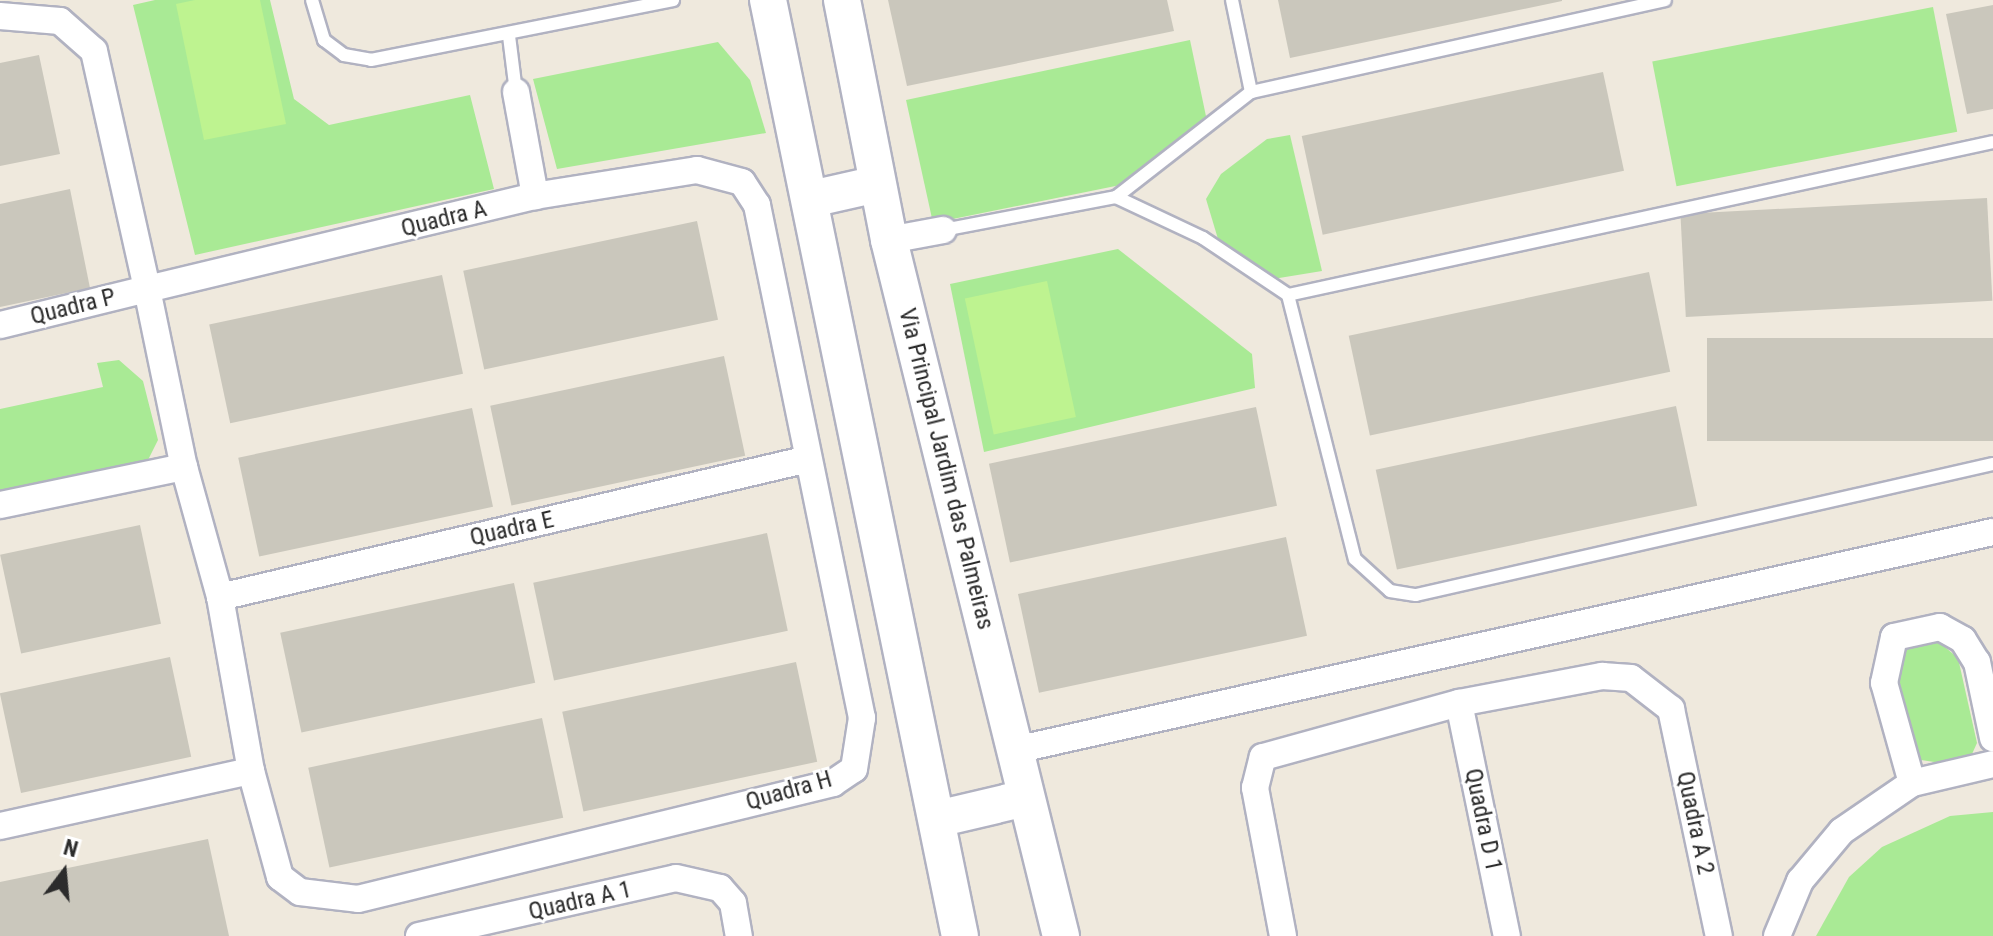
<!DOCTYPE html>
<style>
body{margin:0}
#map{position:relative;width:1993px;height:936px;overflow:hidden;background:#efe9dd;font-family:"Roboto Condensed",sans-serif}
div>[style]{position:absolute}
.green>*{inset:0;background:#a9ea95;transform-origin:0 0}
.pitch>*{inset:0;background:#bef390;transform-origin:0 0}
.building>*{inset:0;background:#cac7bc;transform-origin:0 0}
.roads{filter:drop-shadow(2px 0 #b1b2c1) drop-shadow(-2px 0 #b1b2c1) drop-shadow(0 2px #b1b2c1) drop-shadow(0 -2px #b1b2c1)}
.lane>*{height:12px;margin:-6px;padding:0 6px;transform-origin:6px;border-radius:6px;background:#fff}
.street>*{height:26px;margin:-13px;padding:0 13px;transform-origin:13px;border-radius:13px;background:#fff}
.secondary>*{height:36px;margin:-18px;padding:0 18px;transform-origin:18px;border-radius:18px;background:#fff}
span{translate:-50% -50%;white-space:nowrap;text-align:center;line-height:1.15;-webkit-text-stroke:6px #fff;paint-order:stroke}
.street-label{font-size:24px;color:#2c2c2c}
.north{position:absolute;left:24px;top:832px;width:80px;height:80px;-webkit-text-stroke:6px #fff;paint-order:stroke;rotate:16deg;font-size:22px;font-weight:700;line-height:32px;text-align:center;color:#2c2c2c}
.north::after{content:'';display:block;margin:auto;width:28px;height:36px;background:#2c2c2c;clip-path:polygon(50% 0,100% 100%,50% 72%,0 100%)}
</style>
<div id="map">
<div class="green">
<div style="clip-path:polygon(155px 0,270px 0,294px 99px,329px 125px,470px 95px,494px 189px,195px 255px,133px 5px)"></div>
<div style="left:1933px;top:7px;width:127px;height:286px;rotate:79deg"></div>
<div style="clip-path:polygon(1190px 40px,1207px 121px,1140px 181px,933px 223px,906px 100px)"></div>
<div style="clip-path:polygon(718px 42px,750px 80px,766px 133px,557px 169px,533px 79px)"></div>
<div style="clip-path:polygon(1290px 135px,1322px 271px,1273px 279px,1218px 239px,1206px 199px,1221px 174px,1267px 139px)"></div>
<div style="clip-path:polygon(1118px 249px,1252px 354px,1255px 388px,984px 452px,950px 284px)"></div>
<div style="clip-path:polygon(119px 360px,143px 381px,158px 440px,146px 464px,0 502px,0 409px,103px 387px,97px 363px)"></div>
<div style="clip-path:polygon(1933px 637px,1958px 658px,1977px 743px,1972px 754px,1941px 763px,1921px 760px,1914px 748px,1895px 661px,1897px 649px)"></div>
<div style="clip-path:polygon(1993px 812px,1993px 936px,1816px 936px,1849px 877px,1882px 847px,1950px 816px)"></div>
</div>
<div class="pitch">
<div style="clip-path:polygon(195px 0,260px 0,286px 124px,204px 140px,176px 4px)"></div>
<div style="left:1047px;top:281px;width:139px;height:84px;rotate:78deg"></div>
</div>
<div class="building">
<div style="clip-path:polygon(888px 0,1167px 0,1174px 31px,907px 86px)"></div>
<div style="clip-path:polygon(1278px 0,1562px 0,1562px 1px,1290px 58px)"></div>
<div style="clip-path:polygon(1993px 5px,1993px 109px,1967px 114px,1946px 14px)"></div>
<div style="clip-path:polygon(39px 55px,60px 154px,0 166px,0 63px)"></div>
<div style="left:1603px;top:72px;width:101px;height:308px;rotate:78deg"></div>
<div style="clip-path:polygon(70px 189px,90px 288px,0 307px,0 204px)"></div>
<div style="left:1987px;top:198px;width:103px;height:307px;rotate:87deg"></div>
<div style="left:697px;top:221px;width:101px;height:239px;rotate:78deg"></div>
<div style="left:1649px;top:272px;width:102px;height:307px;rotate:78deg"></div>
<div style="left:442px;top:275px;width:101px;height:238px;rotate:78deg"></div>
<div style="left:1993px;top:338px;width:103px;height:286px;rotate:90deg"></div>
<div style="left:724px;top:356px;width:102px;height:239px;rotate:78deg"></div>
<div style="left:1676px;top:406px;width:102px;height:307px;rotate:78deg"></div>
<div style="left:1256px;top:407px;width:101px;height:273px;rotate:78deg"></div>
<div style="left:472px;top:408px;width:101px;height:239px;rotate:78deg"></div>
<div style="left:140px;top:525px;width:101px;height:143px;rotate:78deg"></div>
<div style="left:767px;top:533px;width:100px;height:239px;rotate:78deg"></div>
<div style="left:1286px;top:537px;width:101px;height:274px;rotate:78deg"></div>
<div style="left:514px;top:583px;width:102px;height:239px;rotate:78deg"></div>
<div style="left:170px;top:657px;width:102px;height:174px;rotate:78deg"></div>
<div style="left:796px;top:662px;width:102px;height:239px;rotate:78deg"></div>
<div style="left:542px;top:718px;width:102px;height:239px;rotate:78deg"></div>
<div style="clip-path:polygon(208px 839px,229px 936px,0 936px,0 882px)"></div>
</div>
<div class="roads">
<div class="lane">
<div style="left:312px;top:0;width:42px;rotate:73.3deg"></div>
<div style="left:324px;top:40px;width:25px;rotate:37deg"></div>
<div style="left:344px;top:55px;width:27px;rotate:10deg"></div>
<div style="left:371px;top:60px;width:308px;rotate:-11.2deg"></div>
<div style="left:1232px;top:0;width:94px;rotate:78.3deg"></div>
<div style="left:509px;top:36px;width:56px;rotate:82.9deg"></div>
<div style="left:1116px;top:197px;width:96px;rotate:25.2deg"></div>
<div style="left:1203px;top:238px;width:102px;rotate:33.8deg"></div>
<div style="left:1288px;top:295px;width:721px;rotate:-12.24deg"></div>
<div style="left:943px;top:230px;width:176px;rotate:-10.8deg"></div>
<div style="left:1116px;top:197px;width:171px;rotate:-37.9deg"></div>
<div style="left:1251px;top:92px;width:424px;rotate:-12.5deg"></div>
<div style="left:1288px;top:295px;width:272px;rotate:75.8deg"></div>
<div style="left:1355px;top:559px;width:47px;rotate:42.4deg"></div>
<div style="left:1390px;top:591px;width:26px;rotate:9deg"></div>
<div style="left:1416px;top:595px;width:592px;rotate:-12.79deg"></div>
</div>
<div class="street">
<div style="left:0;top:16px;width:60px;rotate:4.8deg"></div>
<div style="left:60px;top:21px;width:45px;rotate:41.4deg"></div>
<div style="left:94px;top:51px;width:244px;rotate:77.4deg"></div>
<div style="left:147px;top:289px;width:182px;rotate:78.3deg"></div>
<div style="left:184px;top:467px;width:135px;rotate:74.5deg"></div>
<div style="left:220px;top:597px;width:177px;rotate:79.9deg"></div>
<div style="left:251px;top:771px;width:110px;rotate:74.7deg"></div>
<div style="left:280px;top:877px;width:25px;rotate:37deg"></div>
<div style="left:300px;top:892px;width:58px;rotate:6.9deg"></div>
<div style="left:358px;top:899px;width:489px;rotate:-13.7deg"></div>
<div style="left:833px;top:783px;width:25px;rotate:-34deg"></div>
<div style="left:854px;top:769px;width:52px;rotate:-81.1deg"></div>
<div style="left:862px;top:718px;width:524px;rotate:-101.57deg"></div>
<div style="left:757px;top:205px;width:27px;rotate:-123deg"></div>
<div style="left:742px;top:182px;width:47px;rotate:-165.1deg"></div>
<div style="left:697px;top:170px;width:164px;rotate:170.9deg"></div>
<div style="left:535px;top:196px;width:399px;rotate:166.5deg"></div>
<div style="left:147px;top:289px;width:151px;rotate:166.2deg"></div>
<div style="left:516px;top:92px;width:106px;rotate:79.6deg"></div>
<div style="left:889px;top:240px;width:55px;rotate:-10.5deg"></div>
<div style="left:0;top:505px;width:188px;rotate:-11.7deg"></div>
<div style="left:220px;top:597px;width:600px;rotate:-13.2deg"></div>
<div style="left:1459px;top:703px;width:238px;rotate:78.4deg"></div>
<div style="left:1015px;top:750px;width:1002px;rotate:-12.57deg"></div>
<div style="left:1912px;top:783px;width:104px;rotate:-105.6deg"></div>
<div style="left:1884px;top:683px;width:47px;rotate:-77.7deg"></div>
<div style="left:1894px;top:637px;width:47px;rotate:-12.3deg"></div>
<div style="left:1940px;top:627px;width:26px;rotate:29deg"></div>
<div style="left:1963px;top:640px;width:26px;rotate:58deg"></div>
<div style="left:1977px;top:662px;width:78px;rotate:78.1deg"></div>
<div style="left:0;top:826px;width:257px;rotate:-12.4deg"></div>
<div style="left:419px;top:936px;width:263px;rotate:-12.7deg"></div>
<div style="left:676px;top:878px;width:45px;rotate:12.8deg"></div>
<div style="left:720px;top:888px;width:20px;rotate:49deg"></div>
<div style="left:733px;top:903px;width:34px;rotate:80deg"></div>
<div style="left:1283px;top:936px;width:151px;rotate:-100.7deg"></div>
<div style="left:1255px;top:788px;width:32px;rotate:-76deg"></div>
<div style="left:1263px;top:757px;width:203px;rotate:-15.4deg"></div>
<div style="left:1459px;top:703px;width:146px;rotate:-10.7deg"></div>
<div style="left:1602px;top:676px;width:29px;rotate:4deg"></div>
<div style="left:1631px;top:678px;width:51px;rotate:37.8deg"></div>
<div style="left:1671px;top:709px;width:232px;rotate:78.1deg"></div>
<div style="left:1777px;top:936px;width:60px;rotate:-67.3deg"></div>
<div style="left:1800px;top:881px;width:65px;rotate:-50deg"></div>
<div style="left:1842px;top:831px;width:85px;rotate:-34.4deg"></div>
<div style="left:1912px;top:783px;width:83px;rotate:-13.2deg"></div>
</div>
<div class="secondary">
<div style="left:768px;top:0;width:955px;rotate:78.41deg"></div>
<div style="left:842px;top:0;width:245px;rotate:78.9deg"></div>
<div style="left:889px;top:240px;width:717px;rotate:76.12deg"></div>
<div style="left:811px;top:199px;width:68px;rotate:-12.8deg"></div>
<div style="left:937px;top:819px;width:91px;rotate:-13.3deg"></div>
</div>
</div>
<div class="street-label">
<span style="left:444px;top:219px;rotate:-14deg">Quadra A</span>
<span style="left:73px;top:307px;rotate:-14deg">Quadra P</span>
<span style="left:946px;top:469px;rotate:76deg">Via Principal Jardim das Palmeiras</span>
<span style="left:512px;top:529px;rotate:-13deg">Quadra E</span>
<span style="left:789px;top:791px;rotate:-16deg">Quadra H</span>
<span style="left:1483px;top:820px;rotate:78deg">Quadra D 1</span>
<span style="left:1695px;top:823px;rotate:78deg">Quadra A 2</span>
<span style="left:580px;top:901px;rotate:-13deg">Quadra A 1</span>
</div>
<div class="north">N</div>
</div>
